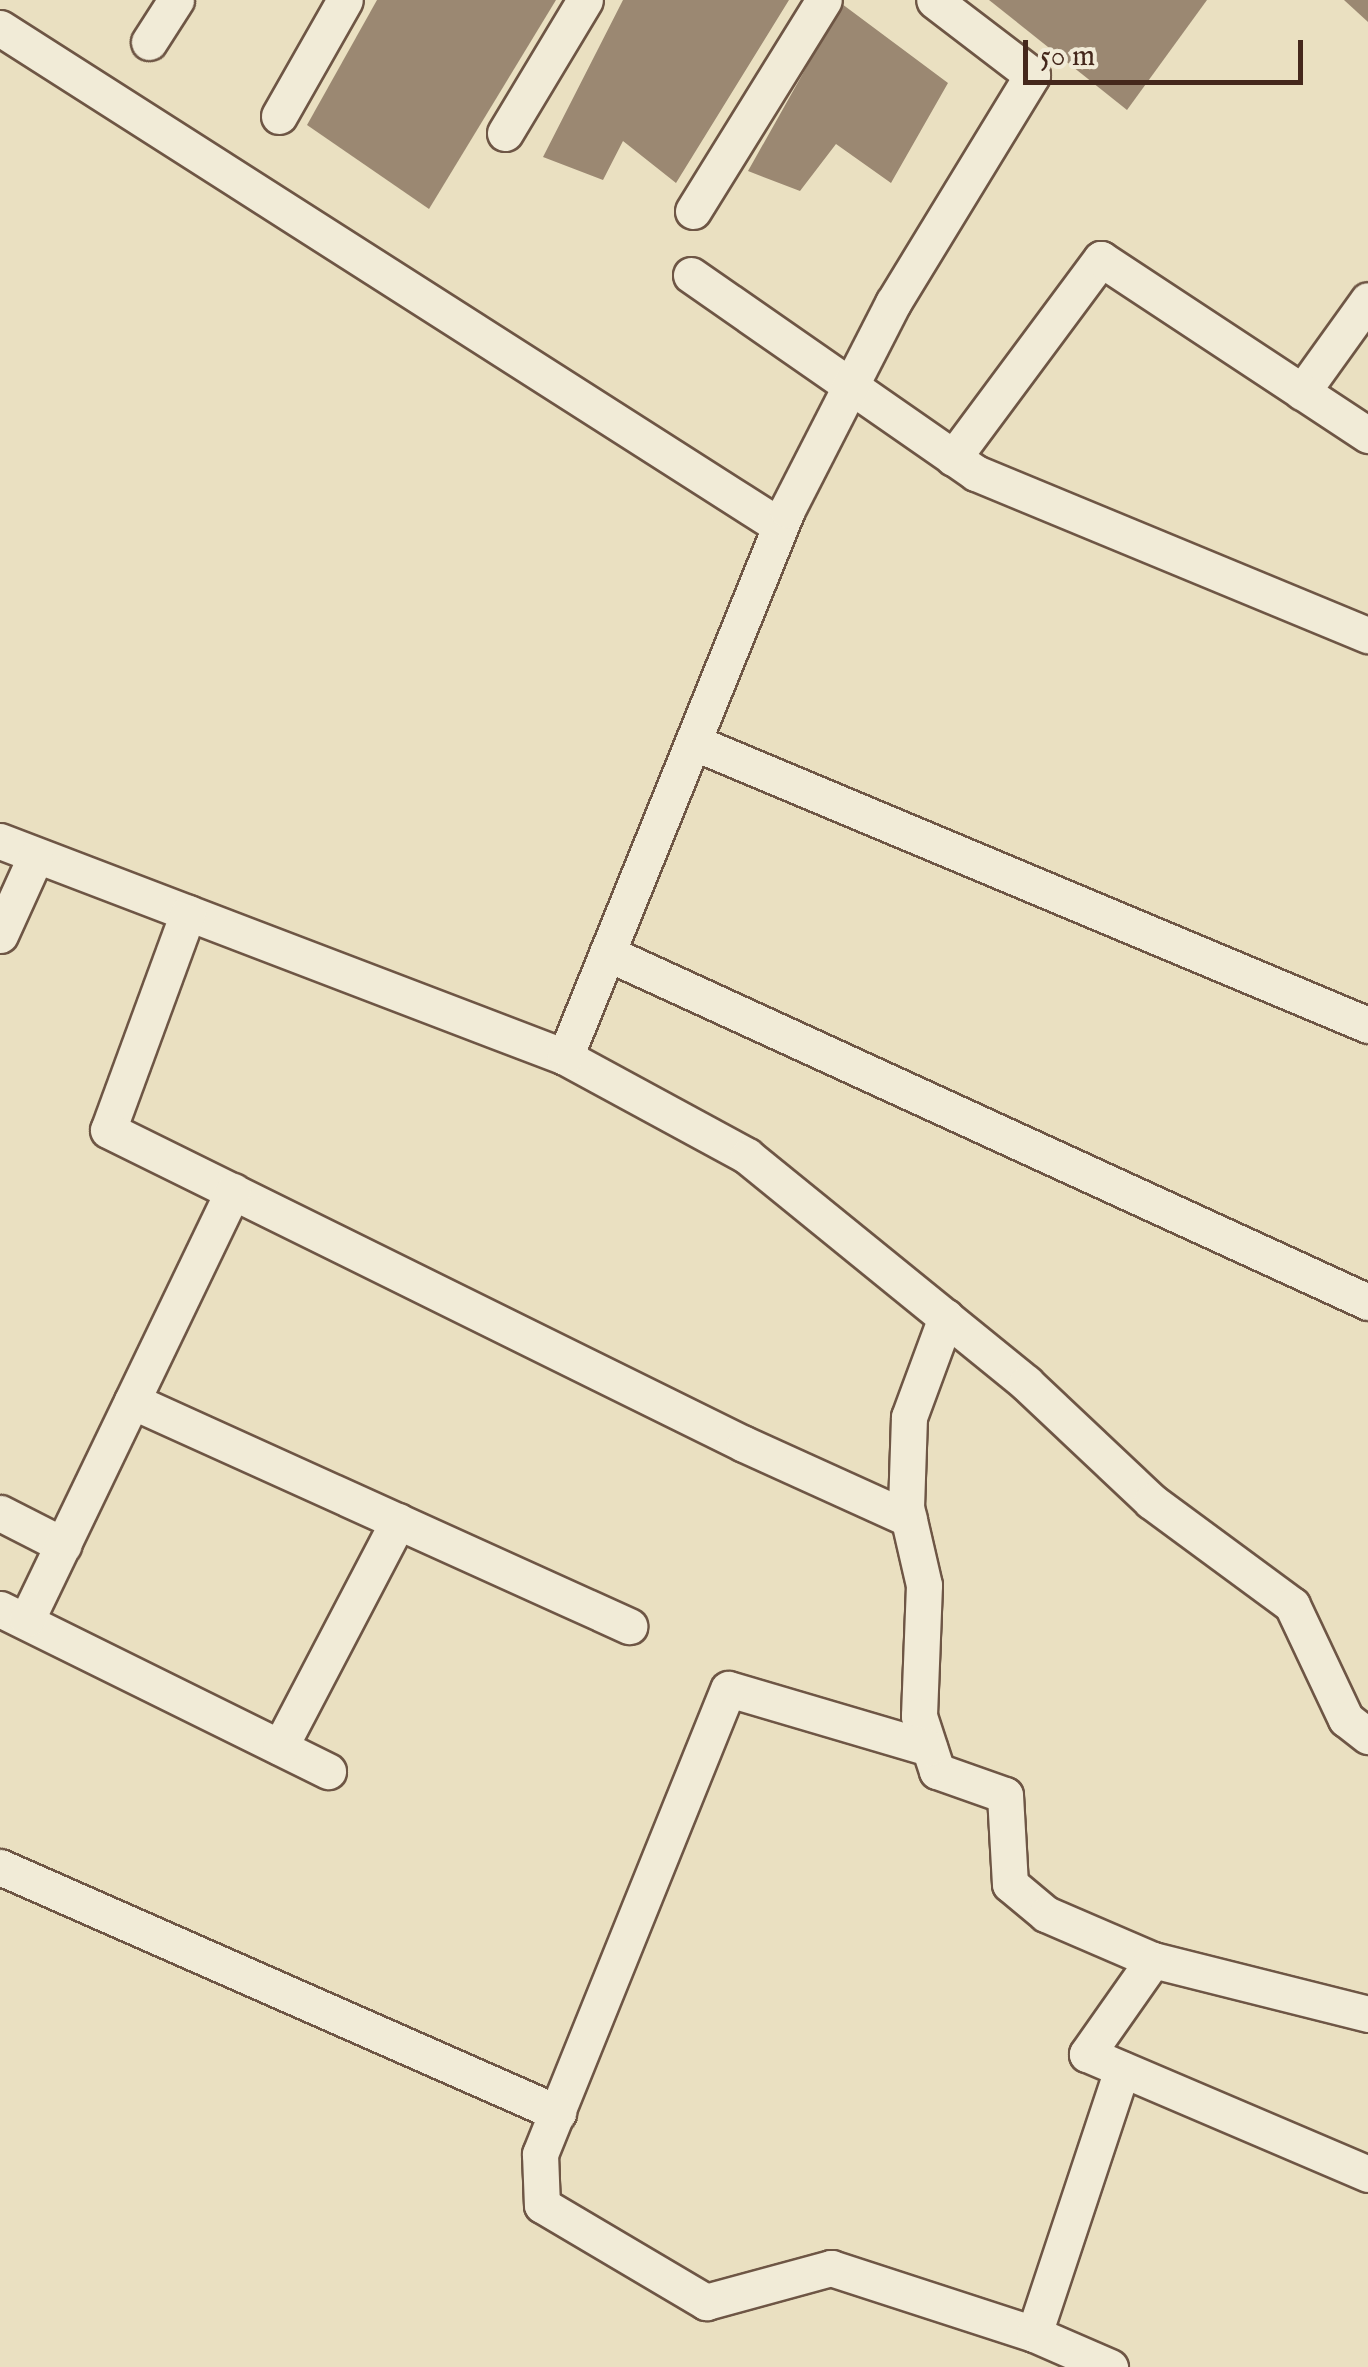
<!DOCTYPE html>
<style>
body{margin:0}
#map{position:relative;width:1368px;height:2367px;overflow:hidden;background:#eae0c1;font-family:"IM FELL English",serif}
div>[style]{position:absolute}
.building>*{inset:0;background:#9b8872}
.roads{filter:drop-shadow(2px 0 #6e5645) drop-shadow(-2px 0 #6e5645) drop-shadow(0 2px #6e5645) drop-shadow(0 -2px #6e5645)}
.minor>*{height:35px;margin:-17.5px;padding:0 17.5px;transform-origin:17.5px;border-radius:17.5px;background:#f1ebd7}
span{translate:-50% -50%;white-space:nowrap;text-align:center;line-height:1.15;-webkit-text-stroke:10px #f1ebd7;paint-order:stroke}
.scale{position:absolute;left:1023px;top:40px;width:280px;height:45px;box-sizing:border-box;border:5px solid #45281c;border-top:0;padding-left:12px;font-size:30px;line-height:35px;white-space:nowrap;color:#45281c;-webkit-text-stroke:8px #f1ebd7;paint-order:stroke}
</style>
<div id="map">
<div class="building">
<div style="clip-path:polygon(377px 0,556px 0,429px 209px,307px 125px)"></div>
<div style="clip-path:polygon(623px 0,789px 0,676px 183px,623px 141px,603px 180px,543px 157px)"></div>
<div style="clip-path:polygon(989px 0,1207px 0,1127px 110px)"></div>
<div style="clip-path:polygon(1344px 0,1368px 0,1368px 22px)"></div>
<div style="clip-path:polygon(842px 4px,948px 83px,891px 183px,836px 144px,800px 191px,748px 171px)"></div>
</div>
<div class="roads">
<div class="minor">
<div style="left:0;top:28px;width:925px;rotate:32.56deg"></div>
<div style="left:149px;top:42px;width:50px;rotate:-57.3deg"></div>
<div style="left:279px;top:116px;width:133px;rotate:-60.4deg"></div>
<div style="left:505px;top:133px;width:155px;rotate:-59deg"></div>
<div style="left:693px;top:211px;width:248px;rotate:-58.2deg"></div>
<div style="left:691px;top:275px;width:347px;rotate:34.8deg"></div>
<div style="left:976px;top:473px;width:424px;rotate:22.5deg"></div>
<div style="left:1302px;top:392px;width:113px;rotate:-54.3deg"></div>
<div style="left:953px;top:458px;width:248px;rotate:-53.4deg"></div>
<div style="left:1101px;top:259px;width:320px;rotate:33.4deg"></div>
<div style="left:693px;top:742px;width:732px;rotate:22.75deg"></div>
<div style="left:0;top:841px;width:605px;rotate:20.92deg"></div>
<div style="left:565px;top:1057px;width:207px;rotate:28.5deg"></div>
<div style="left:747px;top:1156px;width:360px;rotate:39.1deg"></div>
<div style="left:1026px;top:1383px;width:172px;rotate:43.3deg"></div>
<div style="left:1151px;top:1501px;width:175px;rotate:36.4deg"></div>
<div style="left:1292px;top:1605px;width:126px;rotate:64.7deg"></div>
<div style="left:1346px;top:1719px;width:28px;rotate:38deg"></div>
<div style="left:188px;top:913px;width:231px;rotate:110.2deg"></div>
<div style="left:108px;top:1130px;width:709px;rotate:26.28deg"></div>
<div style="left:744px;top:1444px;width:181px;rotate:24.4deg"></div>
<div style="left:0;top:935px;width:85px;rotate:-65.6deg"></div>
<div style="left:607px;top:953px;width:837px;rotate:24.64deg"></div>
<div style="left:565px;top:1057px;width:590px;rotate:-67.91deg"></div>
<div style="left:787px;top:510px;width:233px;rotate:-62.9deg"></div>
<div style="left:893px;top:303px;width:267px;rotate:-58.6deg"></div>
<div style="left:1032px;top:75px;width:123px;rotate:-142.6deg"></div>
<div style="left:946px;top:1317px;width:107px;rotate:110.3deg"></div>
<div style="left:909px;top:1417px;width:90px;rotate:91.9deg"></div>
<div style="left:906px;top:1507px;width:80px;rotate:77deg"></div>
<div style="left:924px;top:1585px;width:131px;rotate:92.2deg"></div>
<div style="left:919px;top:1716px;width:58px;rotate:71.9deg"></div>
<div style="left:937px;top:1771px;width:72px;rotate:19.4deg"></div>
<div style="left:1005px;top:1795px;width:89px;rotate:86.8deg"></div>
<div style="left:1010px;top:1884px;width:47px;rotate:39.8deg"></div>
<div style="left:1046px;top:1914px;width:116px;rotate:23.3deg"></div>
<div style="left:1153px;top:1960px;width:222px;rotate:14.1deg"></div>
<div style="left:132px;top:1401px;width:546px;rotate:24.36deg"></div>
<div style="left:0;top:1513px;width:71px;rotate:26.9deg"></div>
<div style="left:0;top:1609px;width:366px;rotate:26.3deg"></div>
<div style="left:27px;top:1619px;width:475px;rotate:-64.3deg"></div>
<div style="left:280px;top:1747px;width:255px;rotate:-62.4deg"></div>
<div style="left:929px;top:1748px;width:209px;rotate:-163.6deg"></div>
<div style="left:728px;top:1689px;width:502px;rotate:112.01deg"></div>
<div style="left:540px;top:2154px;width:51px;rotate:87.8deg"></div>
<div style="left:542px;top:2205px;width:191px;rotate:30.6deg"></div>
<div style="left:706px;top:2302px;width:130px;rotate:-15.2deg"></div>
<div style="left:831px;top:2268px;width:213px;rotate:18deg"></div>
<div style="left:1034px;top:2334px;width:83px;rotate:23.5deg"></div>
<div style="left:0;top:1867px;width:610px;rotate:23.79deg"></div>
<div style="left:1153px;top:1960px;width:115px;rotate:125.1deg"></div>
<div style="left:1087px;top:2054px;width:306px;rotate:23.1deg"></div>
<div style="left:1034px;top:2334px;width:279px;rotate:-71.6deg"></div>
</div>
</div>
<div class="scale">50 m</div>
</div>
